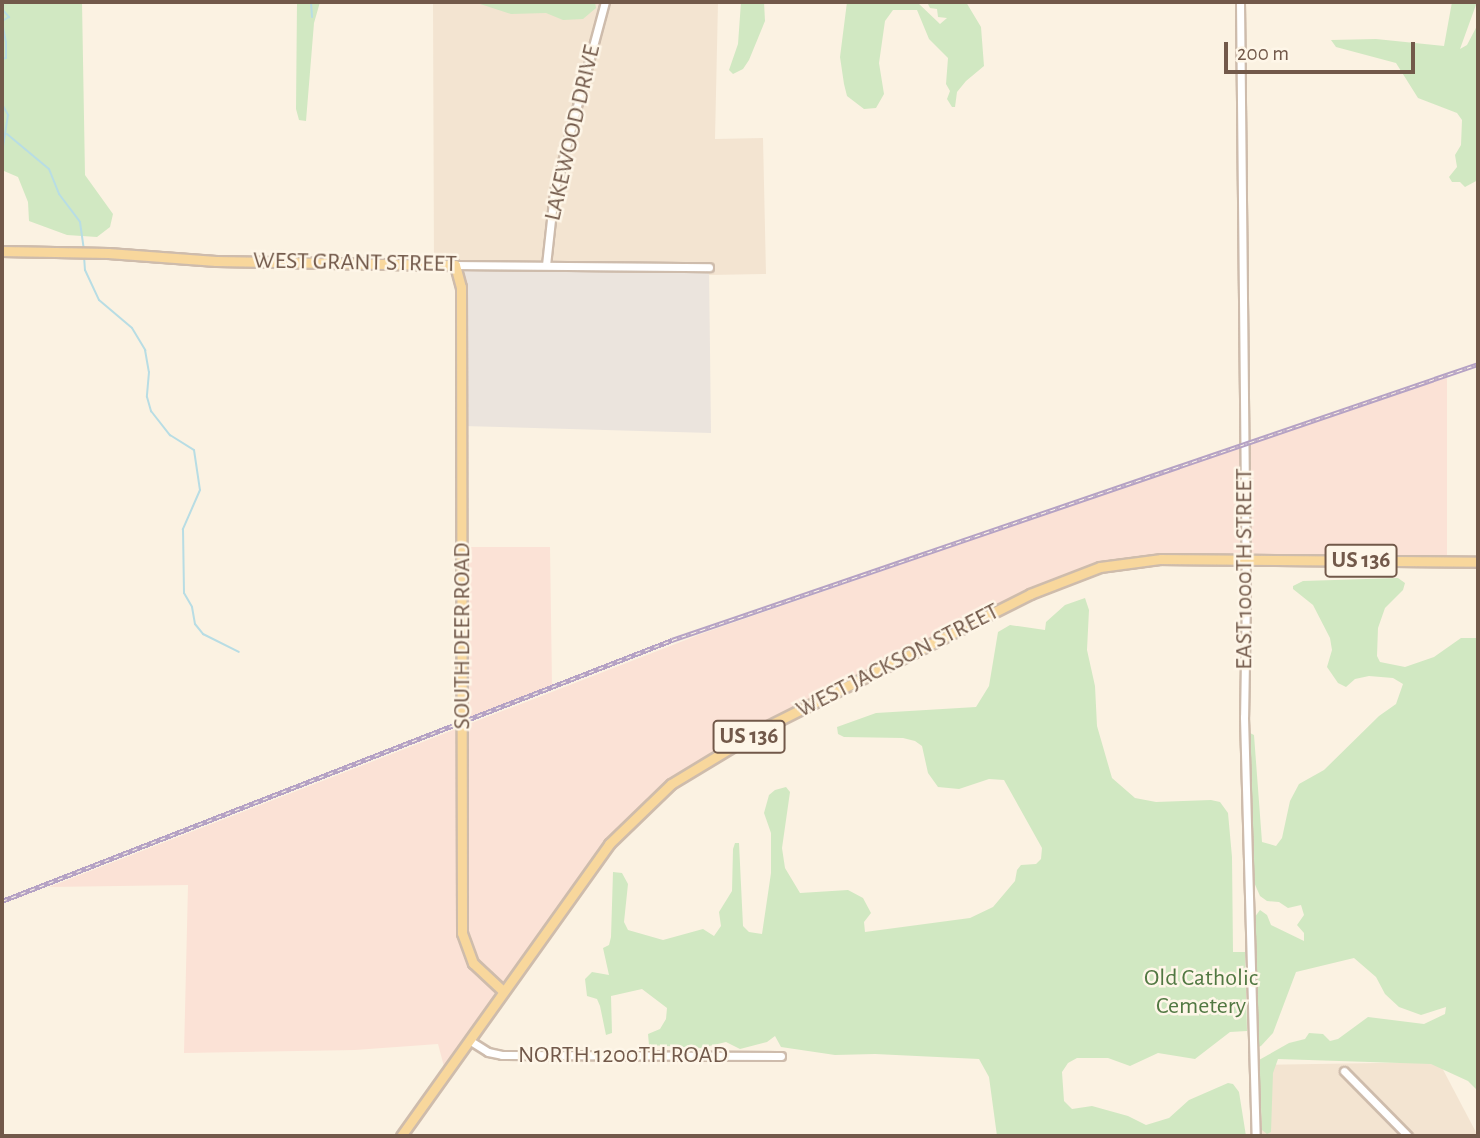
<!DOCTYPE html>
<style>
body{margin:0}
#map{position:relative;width:1480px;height:1138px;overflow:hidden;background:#fbf2e2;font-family:"Alegreya Sans",sans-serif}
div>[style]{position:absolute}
.residential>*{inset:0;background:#f3e4d1}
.commercial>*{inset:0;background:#fbe2d6}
.industrial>*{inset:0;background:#ebe4dd}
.green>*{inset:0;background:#d1e8c2}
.stream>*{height:2px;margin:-1px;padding:0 1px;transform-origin:1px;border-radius:1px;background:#b8dde4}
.roads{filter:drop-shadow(2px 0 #cebcac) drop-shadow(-2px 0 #cebcac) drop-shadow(0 2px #cebcac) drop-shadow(0 -2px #cebcac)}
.minor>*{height:7px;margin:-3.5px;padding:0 3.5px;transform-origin:3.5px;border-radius:3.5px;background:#fff}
.major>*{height:9px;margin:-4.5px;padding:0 4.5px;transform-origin:4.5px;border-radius:4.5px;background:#f8d79c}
.rail>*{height:4.5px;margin-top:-2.25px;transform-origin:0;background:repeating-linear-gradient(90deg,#fef6e8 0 5px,#b5a2c4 0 10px);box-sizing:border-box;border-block:2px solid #b5a2c4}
span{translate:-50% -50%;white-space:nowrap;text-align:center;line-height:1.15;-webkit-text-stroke:5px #fef6e8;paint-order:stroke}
.shield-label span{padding:2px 5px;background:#fef6e8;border:2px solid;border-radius:5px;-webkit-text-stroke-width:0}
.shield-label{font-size:23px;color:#72594a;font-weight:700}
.street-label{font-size:24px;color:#72594a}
.park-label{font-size:24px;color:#517842}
.frame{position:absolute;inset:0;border:4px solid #72594a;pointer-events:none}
.scale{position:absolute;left:1224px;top:42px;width:191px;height:32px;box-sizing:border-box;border:4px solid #72594a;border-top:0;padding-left:9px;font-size:21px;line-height:24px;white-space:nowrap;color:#72594a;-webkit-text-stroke:5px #fef6e8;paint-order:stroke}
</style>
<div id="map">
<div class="residential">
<div style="clip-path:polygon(433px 2px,718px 2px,715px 139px,763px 138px,766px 274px,709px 275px,709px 268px,434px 265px)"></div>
<div style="clip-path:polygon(1439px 1062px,1478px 1136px,1254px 1136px,1253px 1065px)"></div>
</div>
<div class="commercial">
<div style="clip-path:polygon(1447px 374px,1447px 562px,1161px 559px,1068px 577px,696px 768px,623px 828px,446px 1074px,438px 1044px,355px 1050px,184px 1053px,188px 885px,49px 887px,701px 634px)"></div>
<div style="clip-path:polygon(462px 547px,550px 547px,552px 685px,464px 720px)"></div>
</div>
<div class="industrial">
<div style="clip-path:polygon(455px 265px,709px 267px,711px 433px,462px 426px,461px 287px)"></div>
</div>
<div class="green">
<div style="clip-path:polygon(2px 2px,82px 2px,85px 175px,113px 214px,110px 227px,97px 237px,67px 235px,29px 221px,28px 202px,18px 177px,4px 171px,2px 177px)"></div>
<div style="clip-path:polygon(297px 2px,320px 2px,314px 23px,306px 121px,299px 120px,296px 109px)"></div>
<div style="clip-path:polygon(474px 2px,595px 2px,596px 8px,583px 19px,563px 20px,546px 13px,511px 14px)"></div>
<div style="clip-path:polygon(741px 2px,764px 2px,765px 21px,749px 60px,743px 69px,733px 74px,729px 70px,738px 44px)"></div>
<div style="clip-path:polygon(847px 2px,917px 2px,940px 24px,947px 18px,938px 17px,937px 9px,930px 8px,927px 2px,966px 2px,981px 27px,984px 66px,966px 81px,957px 92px,955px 107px,952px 107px,947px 99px,950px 91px,946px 84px,948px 58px,929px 39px,917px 10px,893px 10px,885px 21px,879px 63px,884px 94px,876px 108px,864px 109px,847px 96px,844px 84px,840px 57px)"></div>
<div style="clip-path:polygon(1452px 2px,1477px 2px,1460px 49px,1467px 45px,1478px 24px,1478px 180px,1465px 187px,1460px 182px,1452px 182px,1449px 177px,1457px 167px,1455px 155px,1461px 145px,1462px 120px,1457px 113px,1418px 98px,1396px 63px,1336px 47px,1331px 40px,1376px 39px,1444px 46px)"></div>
<div style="clip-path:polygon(1398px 578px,1405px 583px,1403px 590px,1385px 608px,1378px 628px,1377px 656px,1380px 662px,1405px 667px,1434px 657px,1461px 638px,1478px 638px,1478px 1091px,1468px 1081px,1431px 1064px,1278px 1059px,1273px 1073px,1271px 1132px,1267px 1134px,1262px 1130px,1259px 1060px,1289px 1043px,1305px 1039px,1309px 1033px,1323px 1034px,1330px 1041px,1338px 1039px,1368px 1017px,1424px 1024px,1445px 1014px,1446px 1007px,1421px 1015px,1399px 1007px,1385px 994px,1376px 977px,1354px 958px,1296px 972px,1273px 1033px,1261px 1046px,1258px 1047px,1256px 1040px,1254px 918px,1260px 910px,1267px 915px,1271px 925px,1304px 941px,1304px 933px,1297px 925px,1304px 915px,1301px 905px,1288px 908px,1279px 902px,1267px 901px,1260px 896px,1253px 880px,1249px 862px,1246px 736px,1248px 732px,1254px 735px,1262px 842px,1276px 846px,1282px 838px,1290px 801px,1299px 784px,1324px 770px,1379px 716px,1396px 704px,1403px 684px,1393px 678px,1369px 676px,1355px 679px,1346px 687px,1338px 683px,1327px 667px,1332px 650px,1330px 638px,1313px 605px,1293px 589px,1293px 586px,1303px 581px)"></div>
<div style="clip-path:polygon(1085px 598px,1089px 610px,1087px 650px,1095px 686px,1097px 726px,1112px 778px,1135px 798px,1156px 802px,1211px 800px,1220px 802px,1228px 813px,1232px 857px,1233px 952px,1245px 952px,1247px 1031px,1230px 1032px,1195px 1059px,1158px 1053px,1130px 1066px,1108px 1058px,1077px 1058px,1068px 1063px,1062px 1072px,1064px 1101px,1072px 1109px,1092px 1106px,1128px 1116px,1146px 1125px,1169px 1118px,1189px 1100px,1228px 1083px,1233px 1084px,1239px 1092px,1246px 1136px,997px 1136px,989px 1077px,979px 1059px,875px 1054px,835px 1055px,781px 1047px,775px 1036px,767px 1042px,740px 1049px,726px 1042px,701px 1048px,649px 1045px,648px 1034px,660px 1029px,666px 1019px,667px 1008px,642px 989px,611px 996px,612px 1033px,606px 1035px,600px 1006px,597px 999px,587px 996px,585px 979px,592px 972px,609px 975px,603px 948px,609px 945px,611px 937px,613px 872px,622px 873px,628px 884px,624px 922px,628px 930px,663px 940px,703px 929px,714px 936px,721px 926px,719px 912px,732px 891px,733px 849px,735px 843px,739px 843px,743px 926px,749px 932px,762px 934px,771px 873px,771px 833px,764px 813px,769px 795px,775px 790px,786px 787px,790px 792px,782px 848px,785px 868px,800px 893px,848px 890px,863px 898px,871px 913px,864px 922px,865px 932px,970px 918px,993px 907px,1015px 881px,1017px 870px,1021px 865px,1036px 864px,1041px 859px,1042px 848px,1004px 780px,989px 779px,959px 789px,938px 787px,928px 773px,922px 746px,915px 741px,903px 738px,844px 737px,838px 734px,837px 727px,876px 713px,976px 707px,989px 686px,998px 632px,1010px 625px,1045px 630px,1046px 622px,1065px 605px)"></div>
</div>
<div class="stream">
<div style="left:311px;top:2px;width:15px;rotate:86deg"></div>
<div style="left:2px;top:9px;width:11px;rotate:49deg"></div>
<div style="left:9px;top:17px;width:8px;rotate:150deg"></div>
<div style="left:2px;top:22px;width:20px;rotate:79deg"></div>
<div style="left:6px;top:42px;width:16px;rotate:90deg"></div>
<div style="left:6px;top:58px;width:4px;rotate:166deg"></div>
<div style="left:2px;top:104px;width:13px;rotate:61deg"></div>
<div style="left:8px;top:115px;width:38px;rotate:99deg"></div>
<div style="left:7px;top:134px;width:55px;rotate:39.8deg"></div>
<div style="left:49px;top:169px;width:27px;rotate:68deg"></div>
<div style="left:59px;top:194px;width:35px;rotate:53deg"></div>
<div style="left:80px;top:222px;width:29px;rotate:82deg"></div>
<div style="left:84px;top:256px;width:14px;rotate:86deg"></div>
<div style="left:85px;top:270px;width:33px;rotate:65deg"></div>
<div style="left:99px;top:300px;width:43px;rotate:40.3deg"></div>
<div style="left:132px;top:328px;width:26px;rotate:59deg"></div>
<div style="left:145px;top:350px;width:22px;rotate:80deg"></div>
<div style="left:149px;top:372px;width:25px;rotate:95deg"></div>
<div style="left:147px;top:397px;width:15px;rotate:74deg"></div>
<div style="left:151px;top:411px;width:31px;rotate:52deg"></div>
<div style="left:170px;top:435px;width:28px;rotate:32deg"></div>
<div style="left:194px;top:450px;width:40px;rotate:81.5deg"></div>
<div style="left:200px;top:490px;width:43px;rotate:113.6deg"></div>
<div style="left:183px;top:529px;width:64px;rotate:89.1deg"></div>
<div style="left:184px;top:593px;width:16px;rotate:60deg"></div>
<div style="left:192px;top:607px;width:17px;rotate:80deg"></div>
<div style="left:195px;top:624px;width:13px;rotate:51deg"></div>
<div style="left:203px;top:634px;width:40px;rotate:26.6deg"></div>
</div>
<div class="roads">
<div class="minor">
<div style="left:1240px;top:2px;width:593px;rotate:89.42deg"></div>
<div style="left:1246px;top:595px;width:122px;rotate:90.9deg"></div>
<div style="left:1244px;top:717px;width:419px;rotate:88.4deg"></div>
<div style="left:455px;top:265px;width:254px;rotate:0.5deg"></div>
<div style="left:546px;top:265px;width:73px;rotate:-83.7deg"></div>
<div style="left:554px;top:192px;width:197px;rotate:-75deg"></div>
<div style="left:469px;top:1040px;width:22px;rotate:32deg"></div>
<div style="left:488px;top:1052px;width:14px;rotate:12deg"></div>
<div style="left:502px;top:1055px;width:279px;rotate:0.2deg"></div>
<div style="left:1344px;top:1071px;width:91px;rotate:45.4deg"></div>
</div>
<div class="major">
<div style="left:2px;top:251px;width:106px;rotate:1.1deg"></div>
<div style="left:108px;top:253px;width:108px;rotate:4.2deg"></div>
<div style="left:216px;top:261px;width:239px;rotate:1deg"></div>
<div style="left:455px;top:265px;width:23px;rotate:75deg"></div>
<div style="left:461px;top:287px;width:646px;rotate:89.91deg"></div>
<div style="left:462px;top:933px;width:32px;rotate:70deg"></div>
<div style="left:473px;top:963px;width:41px;rotate:43deg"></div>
<div style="left:401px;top:1136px;width:359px;rotate:-54.5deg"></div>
<div style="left:609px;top:844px;width:86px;rotate:-44.1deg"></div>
<div style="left:671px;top:784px;width:104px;rotate:-31.2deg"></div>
<div style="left:760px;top:730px;width:302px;rotate:-26.7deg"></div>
<div style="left:1030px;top:594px;width:75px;rotate:-21.1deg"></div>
<div style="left:1100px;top:567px;width:62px;rotate:-7.5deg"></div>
<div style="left:1161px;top:559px;width:317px;rotate:0.5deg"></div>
</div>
</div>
<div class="rail">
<div style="left:2px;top:901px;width:719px;rotate:-21.28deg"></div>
<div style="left:672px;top:640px;width:852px;rotate:-18.9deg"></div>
</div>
<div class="shield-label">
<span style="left:1361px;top:561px">US 136</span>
<span style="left:749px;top:737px">US 136</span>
</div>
<div class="street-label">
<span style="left:573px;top:133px;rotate:-77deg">LAKEWOOD DRIVE</span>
<span style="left:355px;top:263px;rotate:1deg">WEST GRANT STREET</span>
<span style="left:1245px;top:569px;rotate:-90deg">EAST 1000TH STREET</span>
<span style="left:463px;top:636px;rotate:-90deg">SOUTH DEER ROAD</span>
<span style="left:898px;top:661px;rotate:-27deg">WEST JACKSON STREET</span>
<span style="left:623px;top:1056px">NORTH 1200TH ROAD</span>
</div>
<div class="park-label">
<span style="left:1201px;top:993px">Old Catholic<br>Cemetery</span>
</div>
<div class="frame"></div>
<div class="scale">200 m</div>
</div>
